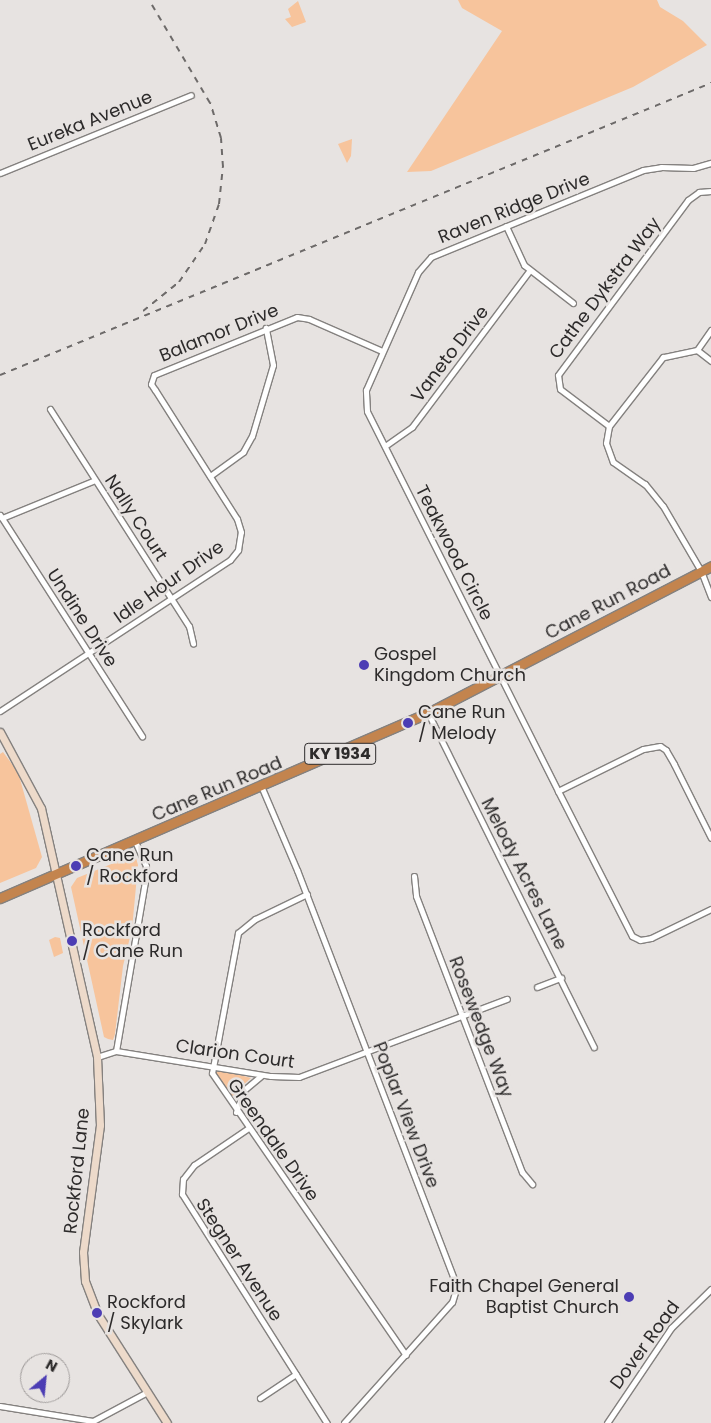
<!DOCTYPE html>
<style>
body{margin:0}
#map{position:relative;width:711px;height:1423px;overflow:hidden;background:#e7e3e1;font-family:Poppins,sans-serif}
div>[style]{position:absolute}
.green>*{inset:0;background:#f7c49c}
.roads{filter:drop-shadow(1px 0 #84817f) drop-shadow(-1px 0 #84817f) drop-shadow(0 1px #84817f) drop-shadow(0 -1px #84817f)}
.street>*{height:5px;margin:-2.5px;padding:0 2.5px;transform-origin:2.5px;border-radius:2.5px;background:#fff}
.secondary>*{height:7px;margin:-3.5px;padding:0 3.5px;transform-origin:3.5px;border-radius:3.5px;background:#eddaca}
.highway>*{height:9px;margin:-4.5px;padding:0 4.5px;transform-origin:4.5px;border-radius:4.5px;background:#c3844e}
.rail>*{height:2px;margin-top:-1px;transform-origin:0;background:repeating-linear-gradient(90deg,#6d6a69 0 6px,transparent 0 12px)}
.dots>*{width:14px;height:14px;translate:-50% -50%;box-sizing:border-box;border:2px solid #e7e3e1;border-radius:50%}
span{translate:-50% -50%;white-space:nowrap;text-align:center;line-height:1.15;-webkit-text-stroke:5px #e7e3e1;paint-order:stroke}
.shield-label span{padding:1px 4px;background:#e7e3e1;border:1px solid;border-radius:4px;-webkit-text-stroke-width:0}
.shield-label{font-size:16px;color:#2d2b2b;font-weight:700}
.street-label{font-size:18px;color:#2d2b2b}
.poi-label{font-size:18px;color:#2d2b2b}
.left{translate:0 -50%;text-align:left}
.right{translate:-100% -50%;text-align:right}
.north{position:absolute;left:20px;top:1353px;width:50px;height:50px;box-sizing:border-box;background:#e7e3e1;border:1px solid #9d9998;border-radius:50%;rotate:28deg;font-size:14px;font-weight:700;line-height:20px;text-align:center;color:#2d2b2b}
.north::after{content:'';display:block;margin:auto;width:18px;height:22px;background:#4c3db4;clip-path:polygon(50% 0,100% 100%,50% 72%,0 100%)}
</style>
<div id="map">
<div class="green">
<div style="clip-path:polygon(458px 0,657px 0,660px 7px,683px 21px,707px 45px,633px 87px,431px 171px,407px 172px,502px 31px,462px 8px)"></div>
<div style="clip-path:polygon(298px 1px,306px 22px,292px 27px,285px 19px,291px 17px,288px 9px)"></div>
<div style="clip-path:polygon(352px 139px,351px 156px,347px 163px,338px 144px)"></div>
<div style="clip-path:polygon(3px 752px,18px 772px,42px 857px,36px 868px,0 883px,0 754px)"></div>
<div style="clip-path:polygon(131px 856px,136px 858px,138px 865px,132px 929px,123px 966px,115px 1034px,113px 1040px,108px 1039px,104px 1037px,71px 887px,77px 878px)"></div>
<div style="clip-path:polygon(55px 937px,60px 938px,63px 953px,54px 957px,49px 940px)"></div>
<div style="clip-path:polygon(221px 1070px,251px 1078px,241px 1087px,234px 1102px,217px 1077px,216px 1072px)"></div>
</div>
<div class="roads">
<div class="street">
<div style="left:0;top:173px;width:206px;rotate:-22.2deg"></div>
<div style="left:506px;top:226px;width:43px;rotate:65.2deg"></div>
<div style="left:524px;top:265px;width:62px;rotate:37.8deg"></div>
<div style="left:711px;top:330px;width:24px;rotate:125deg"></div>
<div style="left:697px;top:350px;width:35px;rotate:168deg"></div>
<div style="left:663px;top:357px;width:88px;rotate:128deg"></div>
<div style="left:609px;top:426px;width:17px;rotate:100deg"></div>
<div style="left:606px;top:443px;width:20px;rotate:70deg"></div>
<div style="left:613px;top:462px;width:39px;rotate:35deg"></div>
<div style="left:645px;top:484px;width:28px;rotate:51deg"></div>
<div style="left:663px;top:506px;width:75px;rotate:59.7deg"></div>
<div style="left:701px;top:571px;width:28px;rotate:69deg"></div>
<div style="left:697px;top:350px;width:18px;rotate:38deg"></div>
<div style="left:50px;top:409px;width:258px;rotate:57.4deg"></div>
<div style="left:189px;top:626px;width:18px;rotate:77deg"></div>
<div style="left:609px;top:426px;width:61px;rotate:-142.9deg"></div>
<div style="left:560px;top:389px;width:14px;rotate:-98deg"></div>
<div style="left:558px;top:375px;width:218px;rotate:-53.4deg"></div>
<div style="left:688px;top:200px;width:14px;rotate:-36deg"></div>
<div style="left:699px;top:192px;width:12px;rotate:-5deg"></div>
<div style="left:385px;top:446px;width:33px;rotate:-35deg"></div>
<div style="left:412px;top:427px;width:196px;rotate:-53.1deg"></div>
<div style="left:210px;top:476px;width:41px;rotate:-36deg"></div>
<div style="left:243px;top:452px;width:18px;rotate:-61deg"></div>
<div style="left:252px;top:436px;width:74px;rotate:-73.5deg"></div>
<div style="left:273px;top:365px;width:38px;rotate:-101deg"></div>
<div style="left:0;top:515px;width:263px;rotate:57.3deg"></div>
<div style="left:2px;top:518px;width:100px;rotate:-22.2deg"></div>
<div style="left:0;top:711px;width:275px;rotate:-33.3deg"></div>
<div style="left:230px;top:560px;width:13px;rotate:-51deg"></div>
<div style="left:238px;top:550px;width:18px;rotate:-81deg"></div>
<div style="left:241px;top:532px;width:14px;rotate:-107deg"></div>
<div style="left:237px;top:519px;width:153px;rotate:-122.4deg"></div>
<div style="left:155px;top:390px;width:7px;rotate:-124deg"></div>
<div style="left:151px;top:384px;width:9px;rotate:-72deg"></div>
<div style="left:154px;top:375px;width:154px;rotate:-22.1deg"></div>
<div style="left:297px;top:317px;width:12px;rotate:9deg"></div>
<div style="left:309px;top:319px;width:80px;rotate:23.7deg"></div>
<div style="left:428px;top:713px;width:373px;rotate:63.6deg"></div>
<div style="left:262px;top:788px;width:89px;rotate:66.9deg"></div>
<div style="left:297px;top:870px;width:446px;rotate:69deg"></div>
<div style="left:457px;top:1286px;width:17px;rotate:107deg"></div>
<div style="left:452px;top:1302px;width:162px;rotate:131.8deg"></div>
<div style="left:558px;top:791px;width:425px;rotate:-116.7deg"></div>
<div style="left:367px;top:411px;width:21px;rotate:-93deg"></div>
<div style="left:366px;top:390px;width:129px;rotate:-66.2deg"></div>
<div style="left:418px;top:272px;width:20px;rotate:-49deg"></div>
<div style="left:431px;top:257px;width:229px;rotate:-22.3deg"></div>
<div style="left:643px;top:170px;width:18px;rotate:-9deg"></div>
<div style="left:661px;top:167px;width:32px;rotate:2deg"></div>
<div style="left:693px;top:168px;width:19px;rotate:-16deg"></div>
<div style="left:711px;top:838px;width:83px;rotate:-116.6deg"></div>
<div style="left:674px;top:764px;width:16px;rotate:-120deg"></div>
<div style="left:666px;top:750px;width:7px;rotate:-146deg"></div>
<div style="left:660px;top:746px;width:17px;rotate:170deg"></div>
<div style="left:643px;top:749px;width:95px;rotate:153.7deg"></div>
<div style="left:558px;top:791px;width:163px;rotate:63deg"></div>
<div style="left:632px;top:936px;width:9px;rotate:27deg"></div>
<div style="left:640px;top:940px;width:11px;rotate:-10deg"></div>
<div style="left:651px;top:938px;width:67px;rotate:-25.8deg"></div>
<div style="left:414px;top:876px;width:20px;rotate:84deg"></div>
<div style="left:416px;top:896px;width:296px;rotate:69deg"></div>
<div style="left:522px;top:1172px;width:16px;rotate:50deg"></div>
<div style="left:307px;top:894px;width:58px;rotate:154.3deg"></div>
<div style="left:255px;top:919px;width:22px;rotate:141deg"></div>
<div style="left:238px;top:933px;width:142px;rotate:100.5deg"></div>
<div style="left:212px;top:1073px;width:342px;rotate:55.5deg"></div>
<div style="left:537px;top:987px;width:26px;rotate:-21deg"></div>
<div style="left:116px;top:1051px;width:172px;rotate:-80.3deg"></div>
<div style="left:145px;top:881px;width:15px;rotate:-86deg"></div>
<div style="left:146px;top:866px;width:27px;rotate:-114deg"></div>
<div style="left:97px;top:1057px;width:20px;rotate:-18deg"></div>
<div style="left:116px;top:1051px;width:157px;rotate:9.2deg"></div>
<div style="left:271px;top:1076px;width:28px;rotate:2deg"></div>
<div style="left:299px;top:1077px;width:222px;rotate:-20.6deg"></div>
<div style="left:236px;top:1112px;width:23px;rotate:-70deg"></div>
<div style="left:244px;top:1090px;width:23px;rotate:-40deg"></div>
<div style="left:247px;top:1129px;width:64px;rotate:145.8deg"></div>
<div style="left:194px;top:1165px;width:18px;rotate:128deg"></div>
<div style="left:183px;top:1179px;width:15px;rotate:94deg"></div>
<div style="left:182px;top:1194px;width:271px;rotate:57.7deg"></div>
<div style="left:260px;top:1398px;width:43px;rotate:-33.7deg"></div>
<div style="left:0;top:1406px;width:94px;rotate:9.2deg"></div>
<div style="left:93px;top:1421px;width:61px;rotate:-28.2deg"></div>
<div style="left:607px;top:1423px;width:115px;rotate:-56deg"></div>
<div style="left:671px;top:1328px;width:56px;rotate:-44.3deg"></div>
</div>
<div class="secondary">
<div style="left:0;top:732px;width:86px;rotate:61.7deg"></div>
<div style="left:41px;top:808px;width:255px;rotate:77.3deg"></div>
<div style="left:97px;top:1057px;width:68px;rotate:87.5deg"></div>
<div style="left:100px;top:1125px;width:128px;rotate:97.6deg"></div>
<div style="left:83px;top:1252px;width:29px;rotate:86deg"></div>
<div style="left:85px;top:1281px;width:34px;rotate:69deg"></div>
<div style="left:97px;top:1313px;width:130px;rotate:57.5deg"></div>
</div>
<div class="highway">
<div style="left:0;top:898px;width:466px;rotate:-23.4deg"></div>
<div style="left:428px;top:713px;width:319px;rotate:-27.4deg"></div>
</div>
</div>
<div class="rail">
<div style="left:143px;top:311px;width:46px;rotate:-38.9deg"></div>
<div style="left:179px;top:282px;width:46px;rotate:-55.6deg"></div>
<div style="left:205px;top:244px;width:42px;rotate:-70.7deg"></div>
<div style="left:219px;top:204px;width:37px;rotate:-84deg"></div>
<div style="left:223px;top:167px;width:29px;rotate:-94deg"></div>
<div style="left:221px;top:138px;width:37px;rotate:-107deg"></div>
<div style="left:210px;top:103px;width:120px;rotate:-120.6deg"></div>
<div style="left:0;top:375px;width:769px;rotate:-22.33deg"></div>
</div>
<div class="dots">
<div style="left:364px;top:665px;background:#4c3db4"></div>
<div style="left:408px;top:723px;background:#4c3db4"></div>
<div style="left:76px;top:866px;background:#4c3db4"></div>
<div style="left:72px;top:941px;background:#4c3db4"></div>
<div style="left:629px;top:1297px;background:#4c3db4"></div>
<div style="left:97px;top:1313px;background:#4c3db4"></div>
</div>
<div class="shield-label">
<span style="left:340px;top:754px">KY 1934</span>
</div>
<div class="street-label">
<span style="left:90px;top:121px;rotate:-22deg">Eureka Avenue</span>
<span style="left:514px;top:208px;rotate:-22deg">Raven Ridge Drive</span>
<span style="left:605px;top:288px;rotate:-53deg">Cathe Dykstra Way</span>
<span style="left:219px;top:333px;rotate:-22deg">Balamor Drive</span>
<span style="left:450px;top:354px;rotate:-53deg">Vaneto Drive</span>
<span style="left:136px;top:518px;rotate:57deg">Nally Court</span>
<span style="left:454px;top:553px;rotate:63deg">Teakwood Circle</span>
<span style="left:169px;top:582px;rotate:-35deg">Idle Hour Drive</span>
<span style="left:608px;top:602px;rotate:-28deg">Cane Run Road</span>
<span style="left:82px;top:618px;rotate:57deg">Undine Drive</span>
<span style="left:217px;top:789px;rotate:-23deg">Cane Run Road</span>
<span style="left:524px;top:874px;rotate:63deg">Melody Acres Lane</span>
<span style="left:481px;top:1027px;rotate:69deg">Rosewedge Way</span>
<span style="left:235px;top:1054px;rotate:8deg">Clarion Court</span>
<span style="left:406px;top:1115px;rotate:69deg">Poplar View Drive</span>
<span style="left:273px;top:1140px;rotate:55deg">Greendale Drive</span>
<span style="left:77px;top:1171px;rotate:-84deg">Rockford Lane</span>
<span style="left:239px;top:1260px;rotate:57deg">Stegner Avenue</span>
<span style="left:645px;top:1345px;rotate:-54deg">Dover Road</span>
</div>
<div class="poi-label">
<span class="left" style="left:374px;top:665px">Gospel<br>Kingdom Church</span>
<span class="left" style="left:418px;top:723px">Cane Run<br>/ Melody</span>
<span class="left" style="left:86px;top:866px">Cane Run<br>/ Rockford</span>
<span class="left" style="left:82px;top:941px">Rockford<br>/ Cane Run</span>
<span class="right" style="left:619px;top:1297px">Faith Chapel General<br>Baptist Church</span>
<span class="left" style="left:107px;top:1313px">Rockford<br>/ Skylark</span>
</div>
<div class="north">N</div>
</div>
